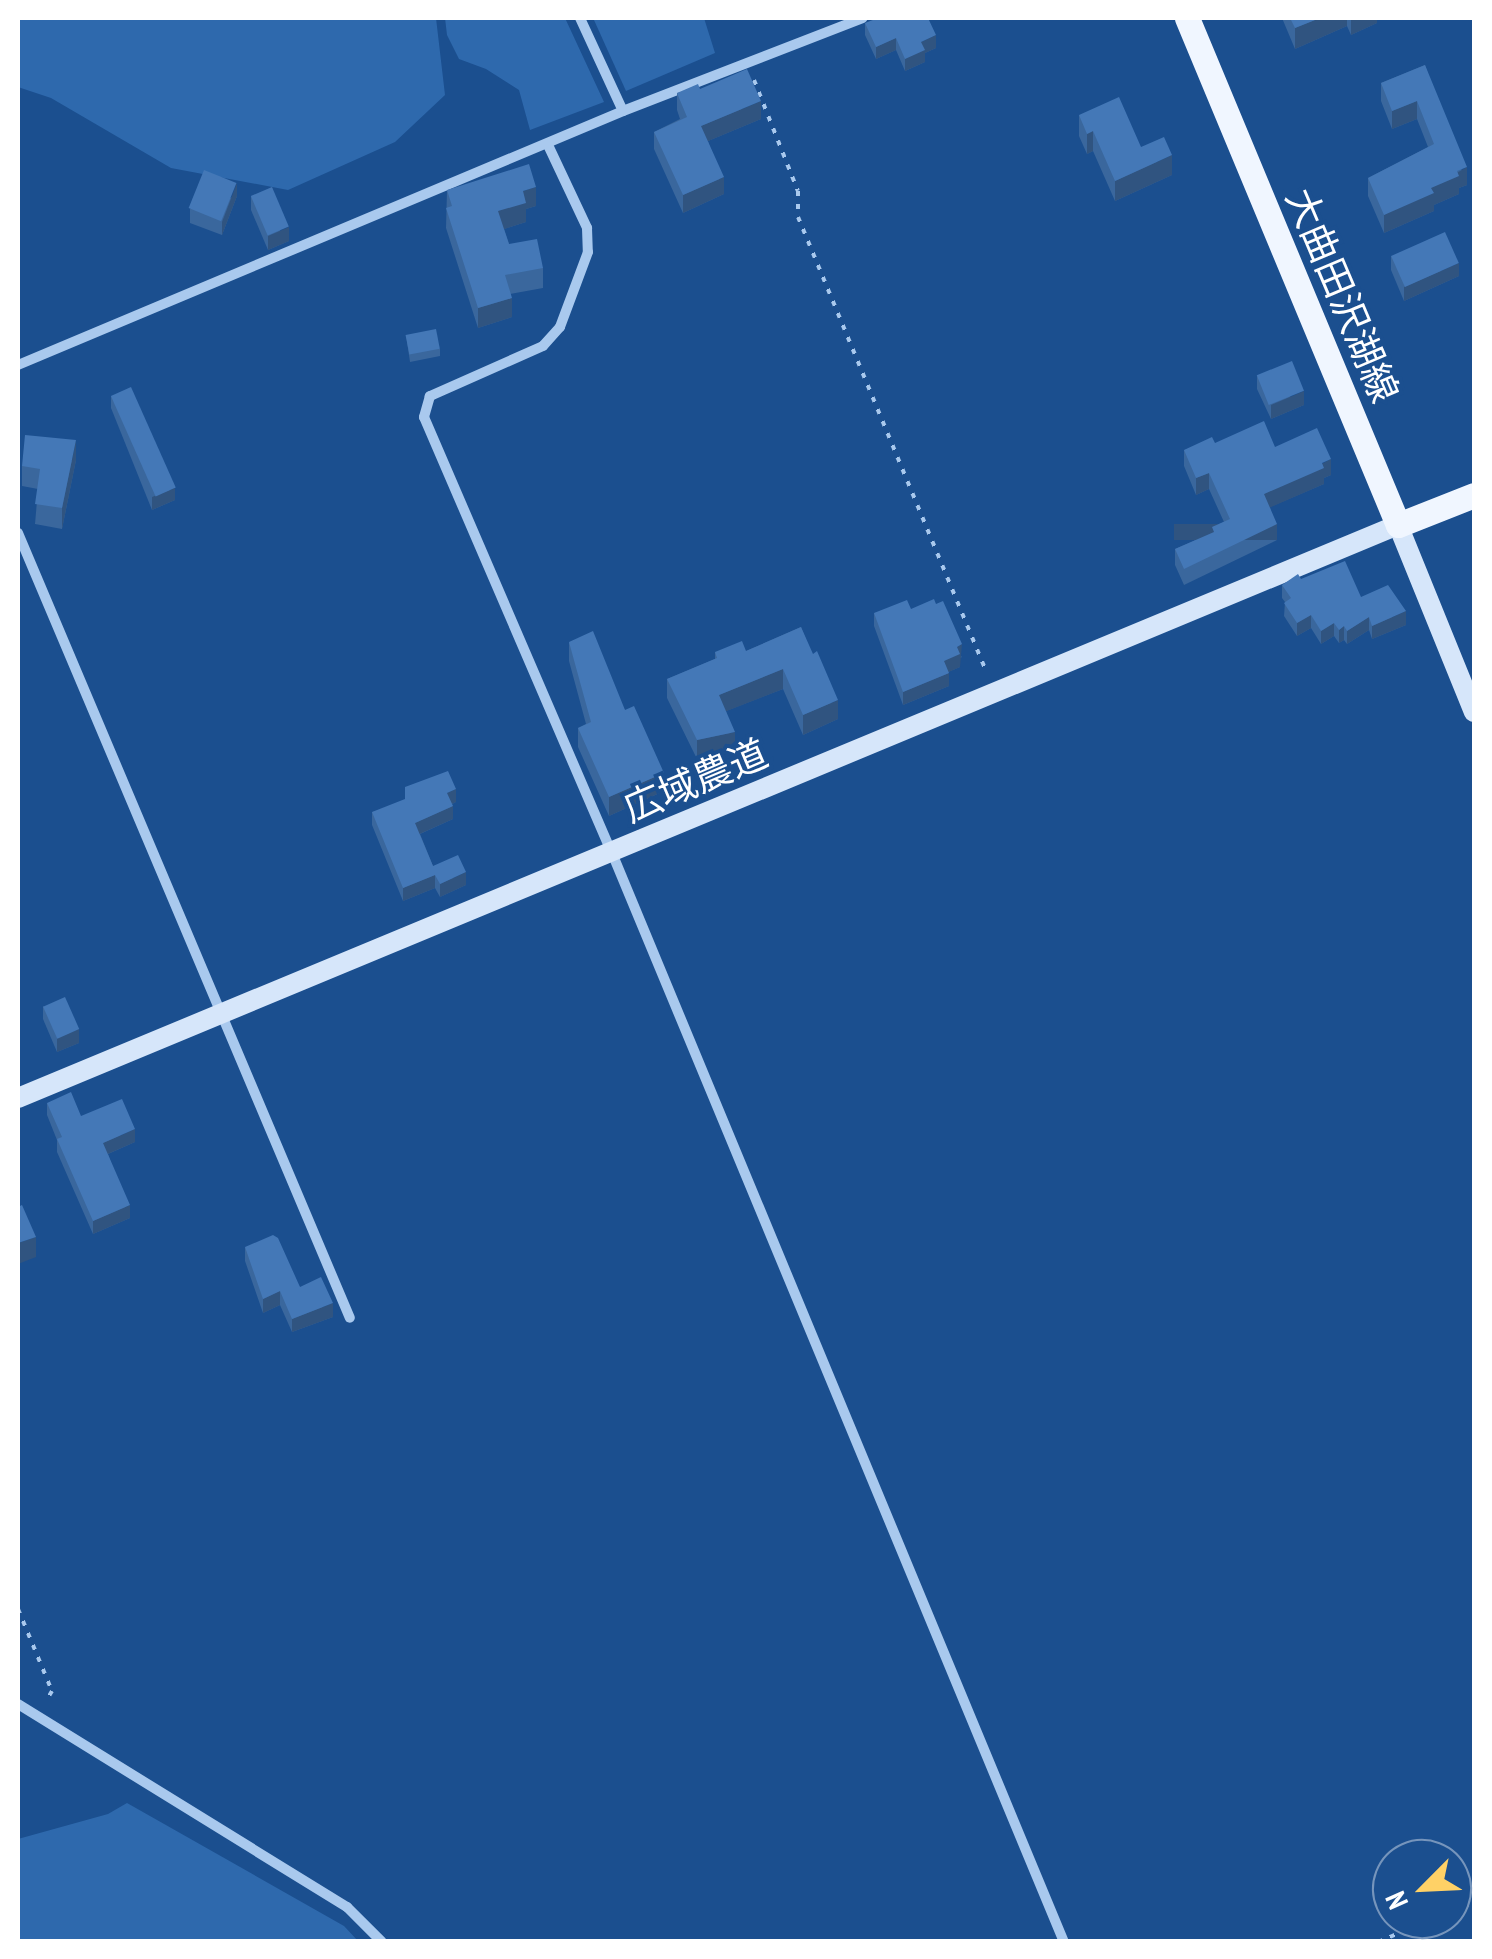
<!DOCTYPE html>
<meta charset="utf-8">
<style>
body{margin:0}
#map{position:relative;width:1492px;height:1959px;overflow:hidden;background:#1b4f8f;font-family:"PT Sans Narrow","Noto Sans JP",sans-serif}
div>[style]{position:absolute}
.green>*{inset:0;background:#2e69ad}
.path>*{height:4px;margin-top:-2px;transform-origin:0;background:repeating-linear-gradient(90deg,#a9c9ee 0 5px,transparent 0 13px)}
.street>*{height:10px;margin:-5px;padding:0 5px;transform-origin:5px;border-radius:5px;background:#a9c9ee}
.secondary>*{height:20px;margin:-10px;padding:0 10px;transform-origin:10px;border-radius:10px;background:#d6e6fa}
.primary>*{height:25px;margin:-12.5px;padding:0 12.5px;transform-origin:12.5px;border-radius:12.5px;background:#f0f6ff}
.wall>*{inset:0;background:#3a679d}
.shaded-wall>*{inset:0;background:#305480;transform-origin:0 0}
.building>*{inset:0;background:#4478b7;transform-origin:0 0}
span{translate:-50% -50%;white-space:nowrap;text-align:center;line-height:1.15;-webkit-text-stroke:8px #1b4f8f;paint-order:stroke}
.street-label{font-size:38px;color:#fff}
.frame{position:absolute;inset:0;border:20px solid #fff;pointer-events:none}
.north{position:absolute;left:1372px;top:1839px;width:100px;height:100px;box-sizing:border-box;background:#1b4f8f;border:2px solid #7695bc;border-radius:50%;rotate:246deg;font-size:28px;font-weight:700;line-height:40px;text-align:center;color:#fff}
.north::after{content:'';display:block;margin:auto;width:35px;height:45px;background:#ffd166;clip-path:polygon(50% 0,100% 100%,50% 72%,0 100%)}
</style>
<div id="map">
<div class="green">
<div style="clip-path:polygon(18px 18px,436px 18px,445px 95px,395px 142px,288px 190px,171px 168px,51px 98px,18px 87px)"></div>
<div style="clip-path:polygon(445px 18px,565px 18px,604px 102px,530px 130px,519px 90px,486px 69px,459px 59px,447px 35px)"></div>
<div style="clip-path:polygon(600px 18px,704px 18px,715px 53px,626px 91px,594px 20px)"></div>
<div style="clip-path:polygon(127px 1803px,344px 1926px,358px 1941px,18px 1941px,18px 1839px,108px 1814px)"></div>
</div>
<div class="path">
<div style="left:754px;top:80px;width:119px;rotate:68.4deg"></div>
<div style="left:798px;top:191px;width:26px;rotate:90deg"></div>
<div style="left:798px;top:217px;width:490px;rotate:67.5deg"></div>
<div style="left:18px;top:1609px;width:89px;rotate:67.5deg"></div>
<div style="left:52px;top:1691px;width:12px;rotate:121deg"></div>
<div style="left:1452px;top:1911px;width:24px;rotate:-22deg"></div>
<div style="left:1378px;top:1942px;width:59px;rotate:-23.1deg"></div>
</div>
<div class="street">
<div style="left:580px;top:18px;width:102px;rotate:65.2deg"></div>
<div style="left:548px;top:145px;width:92px;rotate:64.8deg"></div>
<div style="left:587px;top:228px;width:24px;rotate:88deg"></div>
<div style="left:588px;top:252px;width:80px;rotate:110.5deg"></div>
<div style="left:560px;top:327px;width:25px;rotate:132deg"></div>
<div style="left:543px;top:346px;width:124px;rotate:156.1deg"></div>
<div style="left:430px;top:396px;width:22px;rotate:106deg"></div>
<div style="left:424px;top:417px;width:475px;rotate:66.7deg"></div>
<div style="left:612px;top:853px;width:1179px;rotate:67.46deg"></div>
<div style="left:18px;top:365px;width:656px;rotate:-22.77deg"></div>
<div style="left:623px;top:111px;width:257px;rotate:-21.2deg"></div>
<div style="left:18px;top:533px;width:852px;rotate:67.08deg"></div>
<div style="left:18px;top:1704px;width:387px;rotate:31.7deg"></div>
<div style="left:347px;top:1907px;width:49px;rotate:45deg"></div>
</div>
<div class="secondary">
<div style="left:18px;top:1098px;width:1494px;rotate:-22.55deg"></div>
<div style="left:1398px;top:525px;width:202px;rotate:67.9deg"></div>
</div>
<div class="primary">
<div style="left:1187px;top:18px;width:549px;rotate:67.4deg"></div>
<div style="left:1398px;top:525px;width:82px;rotate:-21.5deg"></div>
</div>
<div class="wall">
<div style="clip-path:polygon(1282px 18px,1377px 18px,1377px 23px,1351px 35px,1347px 26px,1295px 49px)"></div>
<div style="clip-path:polygon(865px 23px,936px 48px,925px 53px,925px 62px,905px 71px,896px 50px,876px 59px,865px 35px)"></div>
<div style="clip-path:polygon(1425px 65px,1467px 185px,1459px 188px,1459px 194px,1434px 205px,1434px 211px,1384px 233px,1368px 196px,1368px 178px,1428px 147px,1417px 119px,1392px 129px,1381px 101px,1381px 83px)"></div>
<div style="clip-path:polygon(700px 89px,761px 119px,708px 141px,724px 194px,683px 213px,654px 149px,654px 132px,680px 119px,677px 110px,677px 93px)"></div>
<div style="clip-path:polygon(1079px 115px,1141px 147px,1172px 175px,1115px 201px,1093px 151px,1087px 154px,1079px 136px)"></div>
<div style="clip-path:polygon(447px 190px,536px 206px,526px 209px,526px 222px,504px 229px,509px 244px,543px 268px,543px 288px,510px 294px,512px 317px,478px 328px,446px 228px)"></div>
<div style="clip-path:polygon(237px 196px,222px 235px,190px 223px,190px 209px)"></div>
<div style="clip-path:polygon(251px 196px,289px 241px,268px 250px,251px 210px)"></div>
<div style="clip-path:polygon(1391px 256px,1459px 276px,1404px 301px,1391px 270px)"></div>
<div style="clip-path:polygon(406px 335px,440px 349px,440px 356px,410px 362px)"></div>
<div style="clip-path:polygon(1257px 376px,1304px 405px,1271px 419px,1257px 389px)"></div>
<div style="clip-path:polygon(111px 396px,175px 500px,152px 510px,111px 408px)"></div>
<div style="clip-path:polygon(1215px 443px,1275px 447px,1331px 475px,1324px 478px,1324px 484px,1270px 507px,1277px 540px,1184px 585px,1175px 565px,1175px 549px,1212px 533px,1212px 527px,1224px 522px,1209px 489px,1196px 495px,1184px 466px,1184px 450px)"></div>
<div style="clip-path:polygon(76px 460px,62px 529px,35px 524px,38px 489px,22px 486px,22px 466px)"></div>
<div style="clip-path:polygon(1301px 579px,1361px 597px,1406px 625px,1372px 639px,1369px 630px,1347px 644px,1344px 640px,1339px 643px,1334px 636px,1321px 644px,1311px 628px,1297px 636px,1284px 616px,1285px 602px,1282px 598px,1282px 585px)"></div>
<div style="clip-path:polygon(911px 609px,962px 657px,960px 658px,960px 667px,948px 672px,949px 686px,903px 705px,874px 626px,874px 613px)"></div>
<div style="clip-path:polygon(801px 627px,838px 719px,803px 735px,783px 689px,726px 711px,735px 751px,697px 759px,667px 698px,667px 679px,715px 659px,715px 652px,746px 651px)"></div>
<div style="clip-path:polygon(569px 642px,625px 710px,664px 791px,609px 816px,578px 747px,578px 728px,586px 724px,569px 661px)"></div>
<div style="clip-path:polygon(456px 802px,452px 804px,453px 819px,420px 834px,433px 866px,466px 885px,440px 897px,435px 888px,403px 901px,372px 825px,372px 812px)"></div>
<div style="clip-path:polygon(43px 1006px,79px 1043px,57px 1052px,43px 1019px)"></div>
<div style="clip-path:polygon(47px 1103px,135px 1142px,108px 1154px,130px 1218px,93px 1234px,57px 1152px,57px 1140px,47px 1115px)"></div>
<div style="clip-path:polygon(245px 1247px,300px 1287px,333px 1317px,292px 1332px,280px 1305px,263px 1313px,245px 1261px)"></div>
</div>
<div class="shaded-wall">
<div style="clip-path:polygon(1320px 18px,1347px 18px,1347px 26px,1295px 49px,1295px 28px)"></div>
<div style="clip-path:polygon(1351px 18px,1377px 18px,1377px 23px,1351px 35px)"></div>
<div style="clip-path:polygon(936px 35px,936px 48px,925px 53px,925px 62px,905px 71px,905px 59px,921px 42px)"></div>
<div style="clip-path:polygon(896px 38px,896px 50px,876px 59px,876px 47px)"></div>
<div style="clip-path:polygon(761px 101px,761px 119px,701px 144px,701px 126px)"></div>
<div style="clip-path:polygon(1417px 101px,1417px 119px,1392px 129px,1392px 111px)"></div>
<div style="clip-path:polygon(1093px 131px,1093px 151px,1087px 154px,1087px 134px)"></div>
<div style="clip-path:polygon(1172px 155px,1172px 175px,1115px 201px,1115px 181px)"></div>
<div style="clip-path:polygon(1467px 167px,1467px 185px,1459px 188px,1459px 194px,1434px 205px,1434px 211px,1384px 233px,1384px 215px)"></div>
<div style="clip-path:polygon(724px 177px,724px 194px,683px 213px,683px 195px)"></div>
<div style="clip-path:polygon(237px 183px,237px 196px,222px 235px,222px 222px)"></div>
<div style="clip-path:polygon(536px 187px,536px 206px,526px 209px,526px 222px,498px 231px,498px 211px,523px 191px)"></div>
<div style="clip-path:polygon(289px 227px,289px 241px,268px 250px,268px 236px)"></div>
<div style="clip-path:polygon(1459px 263px,1459px 276px,1404px 301px,1404px 287px)"></div>
<div style="clip-path:polygon(512px 298px,512px 317px,478px 328px,478px 308px)"></div>
<div style="clip-path:polygon(1304px 391px,1304px 405px,1271px 419px,1271px 405px)"></div>
<div style="clip-path:polygon(76px 440px,76px 460px,62px 529px,62px 508px)"></div>
<div style="clip-path:polygon(1331px 459px,1331px 475px,1324px 478px,1324px 484px,1264px 510px,1264px 494px)"></div>
<div style="clip-path:polygon(1209px 473px,1209px 489px,1196px 495px,1196px 478px)"></div>
<div style="clip-path:polygon(175px 488px,175px 500px,152px 510px,152px 497px)"></div>
<div style="left:1277px;top:524px;width:16px;height:103px;rotate:90deg"></div>
<div style="clip-path:polygon(1406px 611px,1406px 625px,1372px 639px,1372px 626px)"></div>
<div style="clip-path:polygon(1311px 615px,1311px 628px,1297px 636px,1297px 623px)"></div>
<div style="clip-path:polygon(1369px 617px,1369px 630px,1347px 644px,1347px 631px)"></div>
<div style="clip-path:polygon(1334px 623px,1334px 636px,1321px 644px,1321px 631px)"></div>
<div style="clip-path:polygon(1344px 626px,1344px 640px,1339px 643px,1339px 630px)"></div>
<div style="clip-path:polygon(962px 644px,960px 667px,944px 674px,944px 661px,957px 647px)"></div>
<div style="clip-path:polygon(783px 669px,783px 689px,719px 714px,719px 695px)"></div>
<div style="clip-path:polygon(949px 673px,949px 686px,903px 705px,903px 692px)"></div>
<div style="clip-path:polygon(838px 700px,838px 719px,803px 735px,803px 715px)"></div>
<div style="clip-path:polygon(735px 732px,735px 751px,697px 759px,697px 740px)"></div>
<div style="clip-path:polygon(664px 773px,664px 791px,609px 816px,609px 797px)"></div>
<div style="clip-path:polygon(456px 789px,456px 802px,447px 806px,447px 793px)"></div>
<div style="clip-path:polygon(453px 806px,453px 819px,415px 836px,415px 823px)"></div>
<div style="clip-path:polygon(466px 872px,466px 885px,440px 897px,440px 884px)"></div>
<div style="clip-path:polygon(435px 875px,435px 888px,403px 901px,403px 888px)"></div>
<div style="clip-path:polygon(79px 1029px,79px 1043px,57px 1052px,57px 1038px)"></div>
<div style="clip-path:polygon(135px 1129px,135px 1142px,103px 1156px,103px 1143px)"></div>
<div style="clip-path:polygon(130px 1205px,130px 1218px,93px 1234px,93px 1221px)"></div>
<div style="clip-path:polygon(36px 1237px,36px 1257px,18px 1264px,18px 1243px)"></div>
<div style="clip-path:polygon(280px 1291px,280px 1305px,263px 1313px,263px 1299px)"></div>
<div style="clip-path:polygon(333px 1303px,333px 1317px,292px 1332px,292px 1319px)"></div>
</div>
<div class="building">
<div style="clip-path:polygon(878px 18px,928px 18px,936px 35px,921px 42px,925px 50px,905px 59px,896px 38px,876px 47px,865px 23px)"></div>
<div style="clip-path:polygon(1290px 18px,1320px 18px,1295px 28px)"></div>
<div style="clip-path:polygon(1425px 65px,1467px 167px,1457px 171px,1459px 176px,1431px 188px,1434px 193px,1384px 215px,1368px 178px,1434px 144px,1417px 101px,1392px 111px,1381px 83px)"></div>
<div style="clip-path:polygon(747px 69px,761px 101px,701px 126px,724px 177px,683px 195px,654px 132px,687px 117px,677px 93px,698px 84px,700px 89px)"></div>
<div style="clip-path:polygon(1119px 97px,1141px 147px,1164px 137px,1172px 155px,1115px 181px,1093px 131px,1087px 134px,1079px 115px)"></div>
<div style="clip-path:polygon(529px 164px,536px 187px,523px 191px,526px 203px,498px 211px,509px 244px,537px 239px,543px 268px,505px 275px,512px 298px,478px 308px,446px 208px,452px 206px,447px 190px)"></div>
<div style="left:204px;top:170px;width:35px;height:41px;rotate:22deg"></div>
<div style="left:272px;top:187px;width:43px;height:23px;rotate:67deg"></div>
<div style="left:1445px;top:232px;width:34px;height:59px;rotate:66deg"></div>
<div style="left:436px;top:329px;width:20px;height:31px;rotate:79deg"></div>
<div style="left:1292px;top:361px;width:32px;height:38px;rotate:68deg"></div>
<div style="left:131px;top:387px;width:110px;height:22px;rotate:66deg"></div>
<div style="clip-path:polygon(1264px 421px,1275px 447px,1317px 428px,1331px 459px,1322px 463px,1324px 468px,1264px 494px,1277px 524px,1184px 569px,1175px 549px,1214px 532px,1212px 527px,1230px 519px,1209px 473px,1196px 478px,1184px 450px,1212px 437px,1215px 443px)"></div>
<div style="clip-path:polygon(25px 435px,76px 440px,62px 508px,35px 504px,40px 469px,22px 466px)"></div>
<div style="clip-path:polygon(1345px 561px,1361px 597px,1388px 585px,1406px 611px,1372px 626px,1369px 617px,1347px 631px,1344px 626px,1339px 630px,1334px 623px,1321px 631px,1311px 615px,1297px 623px,1284px 603px,1291px 598px,1282px 585px,1298px 574px,1301px 579px)"></div>
<div style="clip-path:polygon(934px 599px,936px 604px,943px 601px,962px 644px,957px 647px,960px 654px,944px 661px,949px 673px,903px 692px,874px 613px,907px 600px,911px 609px)"></div>
<div style="clip-path:polygon(801px 627px,813px 654px,817px 651px,838px 700px,803px 715px,783px 669px,719px 695px,735px 732px,697px 740px,667px 679px,717px 658px,715px 652px,742px 641px,746px 651px)"></div>
<div style="clip-path:polygon(593px 631px,625px 710px,634px 706px,664px 773px,609px 797px,578px 728px,591px 722px,569px 642px)"></div>
<div style="clip-path:polygon(448px 771px,456px 789px,447px 793px,453px 806px,415px 823px,433px 866px,458px 855px,466px 872px,440px 884px,435px 875px,403px 888px,372px 812px,405px 799px,405px 787px)"></div>
<div style="left:65px;top:997px;width:35px;height:24px;rotate:66deg"></div>
<div style="clip-path:polygon(71px 1092px,81px 1116px,122px 1099px,135px 1129px,103px 1143px,130px 1205px,93px 1221px,57px 1139px,62px 1137px,47px 1103px)"></div>
<div style="clip-path:polygon(22px 1205px,36px 1237px,18px 1243px,18px 1207px)"></div>
<div style="clip-path:polygon(273px 1235px,278px 1238px,300px 1287px,321px 1277px,333px 1303px,292px 1319px,280px 1291px,263px 1299px,245px 1247px)"></div>
</div>
<div class="street-label">
<span style="left:1343px;top:295px;rotate:67deg">大曲田沢湖線</span>
<span style="left:695px;top:780px;rotate:-23deg">広域農道</span>
</div>
<div class="frame"></div>
<div class="north">N</div>
</div>
